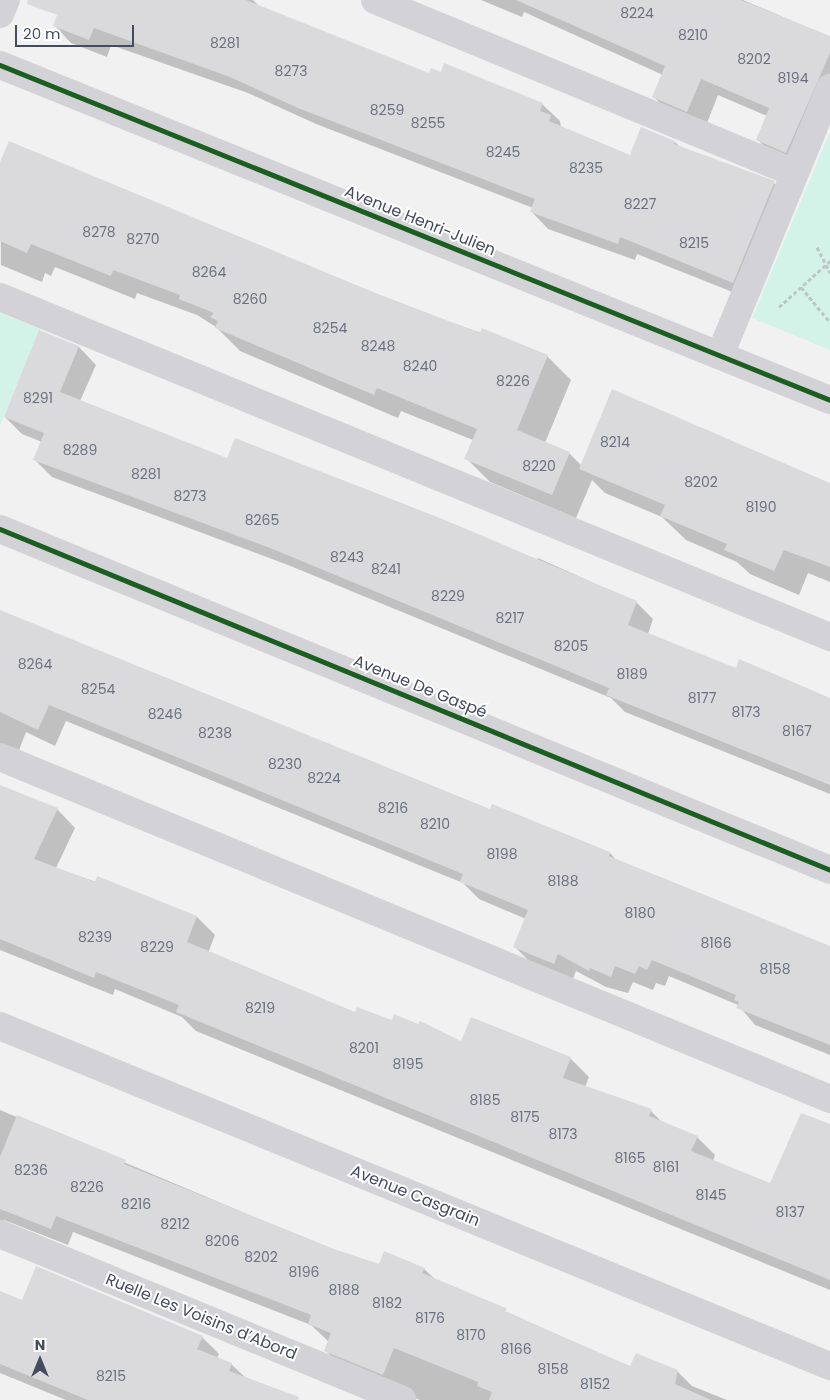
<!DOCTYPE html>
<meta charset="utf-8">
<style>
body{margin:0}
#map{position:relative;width:830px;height:1400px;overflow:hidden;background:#f2f1f1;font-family:Poppins,sans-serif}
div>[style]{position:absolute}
.green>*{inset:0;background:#d3f3e8}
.shadow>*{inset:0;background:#0003}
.building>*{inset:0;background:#dadadd}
.path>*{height:3px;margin-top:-1.5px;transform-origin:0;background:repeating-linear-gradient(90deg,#bbc7c7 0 4px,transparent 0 6.5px)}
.minor>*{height:28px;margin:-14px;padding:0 14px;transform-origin:14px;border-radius:14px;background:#d2d2d7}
.cycleway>*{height:5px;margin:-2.5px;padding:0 2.5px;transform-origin:2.5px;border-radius:2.5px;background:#1b5e20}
span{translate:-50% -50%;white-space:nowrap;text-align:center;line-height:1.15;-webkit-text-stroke:4px #fff;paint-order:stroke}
.number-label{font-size:14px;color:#6c7180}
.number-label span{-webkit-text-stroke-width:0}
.street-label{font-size:16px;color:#454c60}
.north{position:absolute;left:15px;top:1335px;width:50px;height:50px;-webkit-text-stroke:4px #fff;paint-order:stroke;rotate:0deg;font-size:14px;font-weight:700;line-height:20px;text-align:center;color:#454c60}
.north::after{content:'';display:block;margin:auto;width:18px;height:22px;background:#454c60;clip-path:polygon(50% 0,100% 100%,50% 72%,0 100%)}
.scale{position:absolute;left:15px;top:25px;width:119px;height:22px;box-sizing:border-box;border:2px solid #454c60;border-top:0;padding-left:6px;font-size:15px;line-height:18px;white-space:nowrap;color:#454c60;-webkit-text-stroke:4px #fff;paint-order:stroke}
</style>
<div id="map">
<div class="green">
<div style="clip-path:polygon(830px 132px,830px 350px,752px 318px)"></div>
<div style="clip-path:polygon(0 313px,40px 329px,0 426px)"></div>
</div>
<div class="shadow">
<div style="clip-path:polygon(65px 0,253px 0,260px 7px,430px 75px,542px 104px,560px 121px,561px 127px,631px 156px,675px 142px,680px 147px,774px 183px,791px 200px,750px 299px,637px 254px,635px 260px,548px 229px,531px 211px,533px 208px,316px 124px,248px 93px,111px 45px,107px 57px,71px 43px,54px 25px)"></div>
<div style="clip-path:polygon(481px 0,743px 0,830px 37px,830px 109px,804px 169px,775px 157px,758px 140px,767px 116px,718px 95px,705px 128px,671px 114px,654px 97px,663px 75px,524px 12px,522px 17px)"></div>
<div style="clip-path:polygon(0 165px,547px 356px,571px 380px,545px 443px,569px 453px,582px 466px,830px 484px,830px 582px,808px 573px,799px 595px,750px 574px,737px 562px,686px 540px,662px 517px,605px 493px,592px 480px,576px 518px,490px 482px,466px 458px,473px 440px,401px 411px,398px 418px,240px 351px,216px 327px,197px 315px,137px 293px,135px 299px,55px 267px,51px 276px,45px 273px,42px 282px,1px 265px)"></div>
<div style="clip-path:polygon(40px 332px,79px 347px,96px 365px,80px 401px,227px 460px,537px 562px,538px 558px,636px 602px,653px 619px,648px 634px,736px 670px,830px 699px,830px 794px,625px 712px,611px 698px,288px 565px,52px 477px,35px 460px,42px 442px,22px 434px,5px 417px)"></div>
<div style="clip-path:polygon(0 611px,490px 811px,610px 853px,617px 861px,830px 948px,830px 1055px,755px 1025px,738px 1005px,669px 976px,665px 986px,656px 983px,653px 990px,633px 982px,628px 993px,606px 987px,576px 971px,572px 981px,532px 964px,515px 947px,526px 919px,479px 899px,463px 883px,66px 721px,55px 746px,26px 732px,16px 758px,0 751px)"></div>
<div style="clip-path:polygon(57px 809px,75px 828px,56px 868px,197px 917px,215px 935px,208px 953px,355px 1013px,462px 1042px,570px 1058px,589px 1077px,585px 1087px,651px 1111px,663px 1123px,697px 1137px,715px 1155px,713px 1161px,770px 1184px,830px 1179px,830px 1290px,196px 1031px,182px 1017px,115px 989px,113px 995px,0 950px,0 828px)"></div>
<div style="clip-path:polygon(0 1110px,333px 1250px,380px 1266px,424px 1269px,436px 1280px,631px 1368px,677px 1371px,692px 1386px,727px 1400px,420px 1400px,343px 1368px,326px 1351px,329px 1342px,311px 1325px,73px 1232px,68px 1245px,4px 1220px,0 1224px)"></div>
<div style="clip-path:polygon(0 1292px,23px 1301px,202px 1337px,219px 1354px,217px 1358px,231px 1364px,247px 1379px,285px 1400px,66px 1400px,0 1373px)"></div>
</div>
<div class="building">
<div style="clip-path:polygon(28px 0,246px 0,429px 73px,431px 68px,441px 72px,444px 63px,543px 103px,540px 111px,551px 115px,549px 121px,630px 155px,641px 127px,675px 141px,674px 144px,775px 181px,733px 283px,620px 237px,618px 244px,530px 212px,535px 199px,298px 108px,230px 77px,94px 28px,89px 40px,53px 26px,57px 15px,27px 4px)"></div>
<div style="clip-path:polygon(516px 0,741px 0,830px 36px,830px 53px,786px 153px,756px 140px,769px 108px,701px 79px,687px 112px,652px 97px,665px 66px)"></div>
<div style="clip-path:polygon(9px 141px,378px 294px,480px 333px,482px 328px,548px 355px,517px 430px,570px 452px,552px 495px,464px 459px,477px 429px,377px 388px,374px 395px,215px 328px,218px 321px,210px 317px,214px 313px,179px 299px,180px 295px,113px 270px,111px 276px,31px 244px,27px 253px,0 241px,0 162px)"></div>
<div style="clip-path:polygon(39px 330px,79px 346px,60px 392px,227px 458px,235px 438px,440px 518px,637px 601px,628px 625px,736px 668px,739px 659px,830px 698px,830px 785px,606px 695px,609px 688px,270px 548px,33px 460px,44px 433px,4px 417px)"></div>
<div style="clip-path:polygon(612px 389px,830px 483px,830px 567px,784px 550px,774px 571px,724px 550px,727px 544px,660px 516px,665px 505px,579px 469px)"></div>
<div style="clip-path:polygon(0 610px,490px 809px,492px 804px,610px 852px,609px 856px,830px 946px,830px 1045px,736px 1008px,739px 1002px,734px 1000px,736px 995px,652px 960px,647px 970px,639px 966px,635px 974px,615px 966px,611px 977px,590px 968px,589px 971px,558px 954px,554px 964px,513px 947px,528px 910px,460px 882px,463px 874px,49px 705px,38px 730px,0 712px)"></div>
<div style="clip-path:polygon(0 785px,58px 808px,34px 859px,95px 882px,97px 876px,197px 916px,187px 942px,355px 1012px,357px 1007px,392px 1020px,394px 1014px,418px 1024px,420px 1021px,461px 1041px,471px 1017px,571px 1057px,563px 1078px,652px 1109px,649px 1116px,698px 1136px,691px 1151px,770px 1183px,801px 1113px,830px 1124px,830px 1280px,176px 1012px,179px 1005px,96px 972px,94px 978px,0 939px)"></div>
<div style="clip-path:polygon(17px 1115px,126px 1160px,124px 1164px,334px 1249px,379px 1264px,384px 1251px,425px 1268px,422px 1273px,506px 1308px,506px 1312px,630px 1366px,636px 1353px,678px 1370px,675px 1384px,711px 1400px,489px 1400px,492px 1392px,477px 1386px,478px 1382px,394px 1348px,383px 1375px,324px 1351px,331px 1333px,308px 1324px,311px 1315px,56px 1216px,51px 1229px,0 1209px,0 1157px)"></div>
<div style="clip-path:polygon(36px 1266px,203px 1336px,197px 1349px,232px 1363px,229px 1371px,299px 1397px,298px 1400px,88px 1400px,0 1364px,0 1291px,22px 1300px)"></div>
</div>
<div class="path">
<div style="left:817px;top:247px;width:29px;rotate:63deg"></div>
<div style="left:801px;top:287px;width:45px;rotate:50.4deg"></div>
<div style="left:779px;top:307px;width:69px;rotate:-42deg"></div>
</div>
<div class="minor">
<div style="left:375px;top:0;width:454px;rotate:22.4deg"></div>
<div style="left:0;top:14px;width:15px;rotate:-67deg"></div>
<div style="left:0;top:65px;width:895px;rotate:21.98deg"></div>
<div style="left:0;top:297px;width:897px;rotate:22.28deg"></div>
<div style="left:720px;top:355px;width:289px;rotate:-67.6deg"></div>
<div style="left:0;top:529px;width:897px;rotate:22.33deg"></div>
<div style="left:0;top:757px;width:898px;rotate:22.39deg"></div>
<div style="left:0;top:1026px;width:897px;rotate:22.28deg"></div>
<div style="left:0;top:1234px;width:435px;rotate:22.4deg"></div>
</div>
<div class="cycleway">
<div style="left:0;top:65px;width:895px;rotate:21.98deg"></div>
<div style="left:0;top:529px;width:897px;rotate:22.33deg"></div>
</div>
<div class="number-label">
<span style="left:637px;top:13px">8224</span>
<span style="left:693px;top:35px">8210</span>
<span style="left:225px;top:43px">8281</span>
<span style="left:754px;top:59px">8202</span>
<span style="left:291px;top:71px">8273</span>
<span style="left:793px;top:78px">8194</span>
<span style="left:387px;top:110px">8259</span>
<span style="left:428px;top:123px">8255</span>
<span style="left:503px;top:152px">8245</span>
<span style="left:586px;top:168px">8235</span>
<span style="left:640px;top:204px">8227</span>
<span style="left:99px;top:232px">8278</span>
<span style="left:143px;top:239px">8270</span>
<span style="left:694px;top:243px">8215</span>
<span style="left:209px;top:272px">8264</span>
<span style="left:250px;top:299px">8260</span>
<span style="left:330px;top:328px">8254</span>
<span style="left:378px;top:346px">8248</span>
<span style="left:420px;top:366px">8240</span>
<span style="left:513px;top:381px">8226</span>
<span style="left:38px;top:398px">8291</span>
<span style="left:615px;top:442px">8214</span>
<span style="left:80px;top:450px">8289</span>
<span style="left:539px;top:466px">8220</span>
<span style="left:146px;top:474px">8281</span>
<span style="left:701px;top:482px">8202</span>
<span style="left:190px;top:496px">8273</span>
<span style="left:761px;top:507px">8190</span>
<span style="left:262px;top:520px">8265</span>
<span style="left:347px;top:557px">8243</span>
<span style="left:386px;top:569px">8241</span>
<span style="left:448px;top:596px">8229</span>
<span style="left:510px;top:618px">8217</span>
<span style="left:571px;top:646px">8205</span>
<span style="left:35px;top:664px">8264</span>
<span style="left:632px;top:674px">8189</span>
<span style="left:98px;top:689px">8254</span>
<span style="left:702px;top:698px">8177</span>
<span style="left:746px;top:712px">8173</span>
<span style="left:165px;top:714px">8246</span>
<span style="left:797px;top:731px">8167</span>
<span style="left:215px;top:733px">8238</span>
<span style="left:285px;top:764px">8230</span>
<span style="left:324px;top:778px">8224</span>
<span style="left:393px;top:808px">8216</span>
<span style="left:435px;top:824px">8210</span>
<span style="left:502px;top:854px">8198</span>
<span style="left:563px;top:881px">8188</span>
<span style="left:640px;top:913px">8180</span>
<span style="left:95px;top:937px">8239</span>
<span style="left:716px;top:943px">8166</span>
<span style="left:157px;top:947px">8229</span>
<span style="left:775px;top:969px">8158</span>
<span style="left:260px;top:1008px">8219</span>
<span style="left:364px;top:1048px">8201</span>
<span style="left:408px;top:1064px">8195</span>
<span style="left:485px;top:1100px">8185</span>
<span style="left:525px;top:1117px">8175</span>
<span style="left:563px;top:1134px">8173</span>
<span style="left:630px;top:1158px">8165</span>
<span style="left:666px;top:1167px">8161</span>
<span style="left:31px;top:1170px">8236</span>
<span style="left:87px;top:1187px">8226</span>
<span style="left:711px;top:1195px">8145</span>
<span style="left:136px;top:1204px">8216</span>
<span style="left:790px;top:1212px">8137</span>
<span style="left:175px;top:1224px">8212</span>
<span style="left:222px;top:1241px">8206</span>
<span style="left:261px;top:1257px">8202</span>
<span style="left:304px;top:1272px">8196</span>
<span style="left:344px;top:1290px">8188</span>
<span style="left:387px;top:1303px">8182</span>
<span style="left:430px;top:1318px">8176</span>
<span style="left:471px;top:1335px">8170</span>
<span style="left:516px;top:1349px">8166</span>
<span style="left:553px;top:1369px">8158</span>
<span style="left:111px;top:1376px">8215</span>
<span style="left:595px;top:1384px">8152</span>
</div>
<div class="street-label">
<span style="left:420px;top:221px;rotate:22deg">Avenue Henri-Julien</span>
<span style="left:420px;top:687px;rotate:22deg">Avenue De Gaspé</span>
<span style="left:415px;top:1196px;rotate:22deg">Avenue Casgrain</span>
<span style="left:201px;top:1317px;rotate:22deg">Ruelle Les Voisins d’Abord</span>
</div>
<div class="north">N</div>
<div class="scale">20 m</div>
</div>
